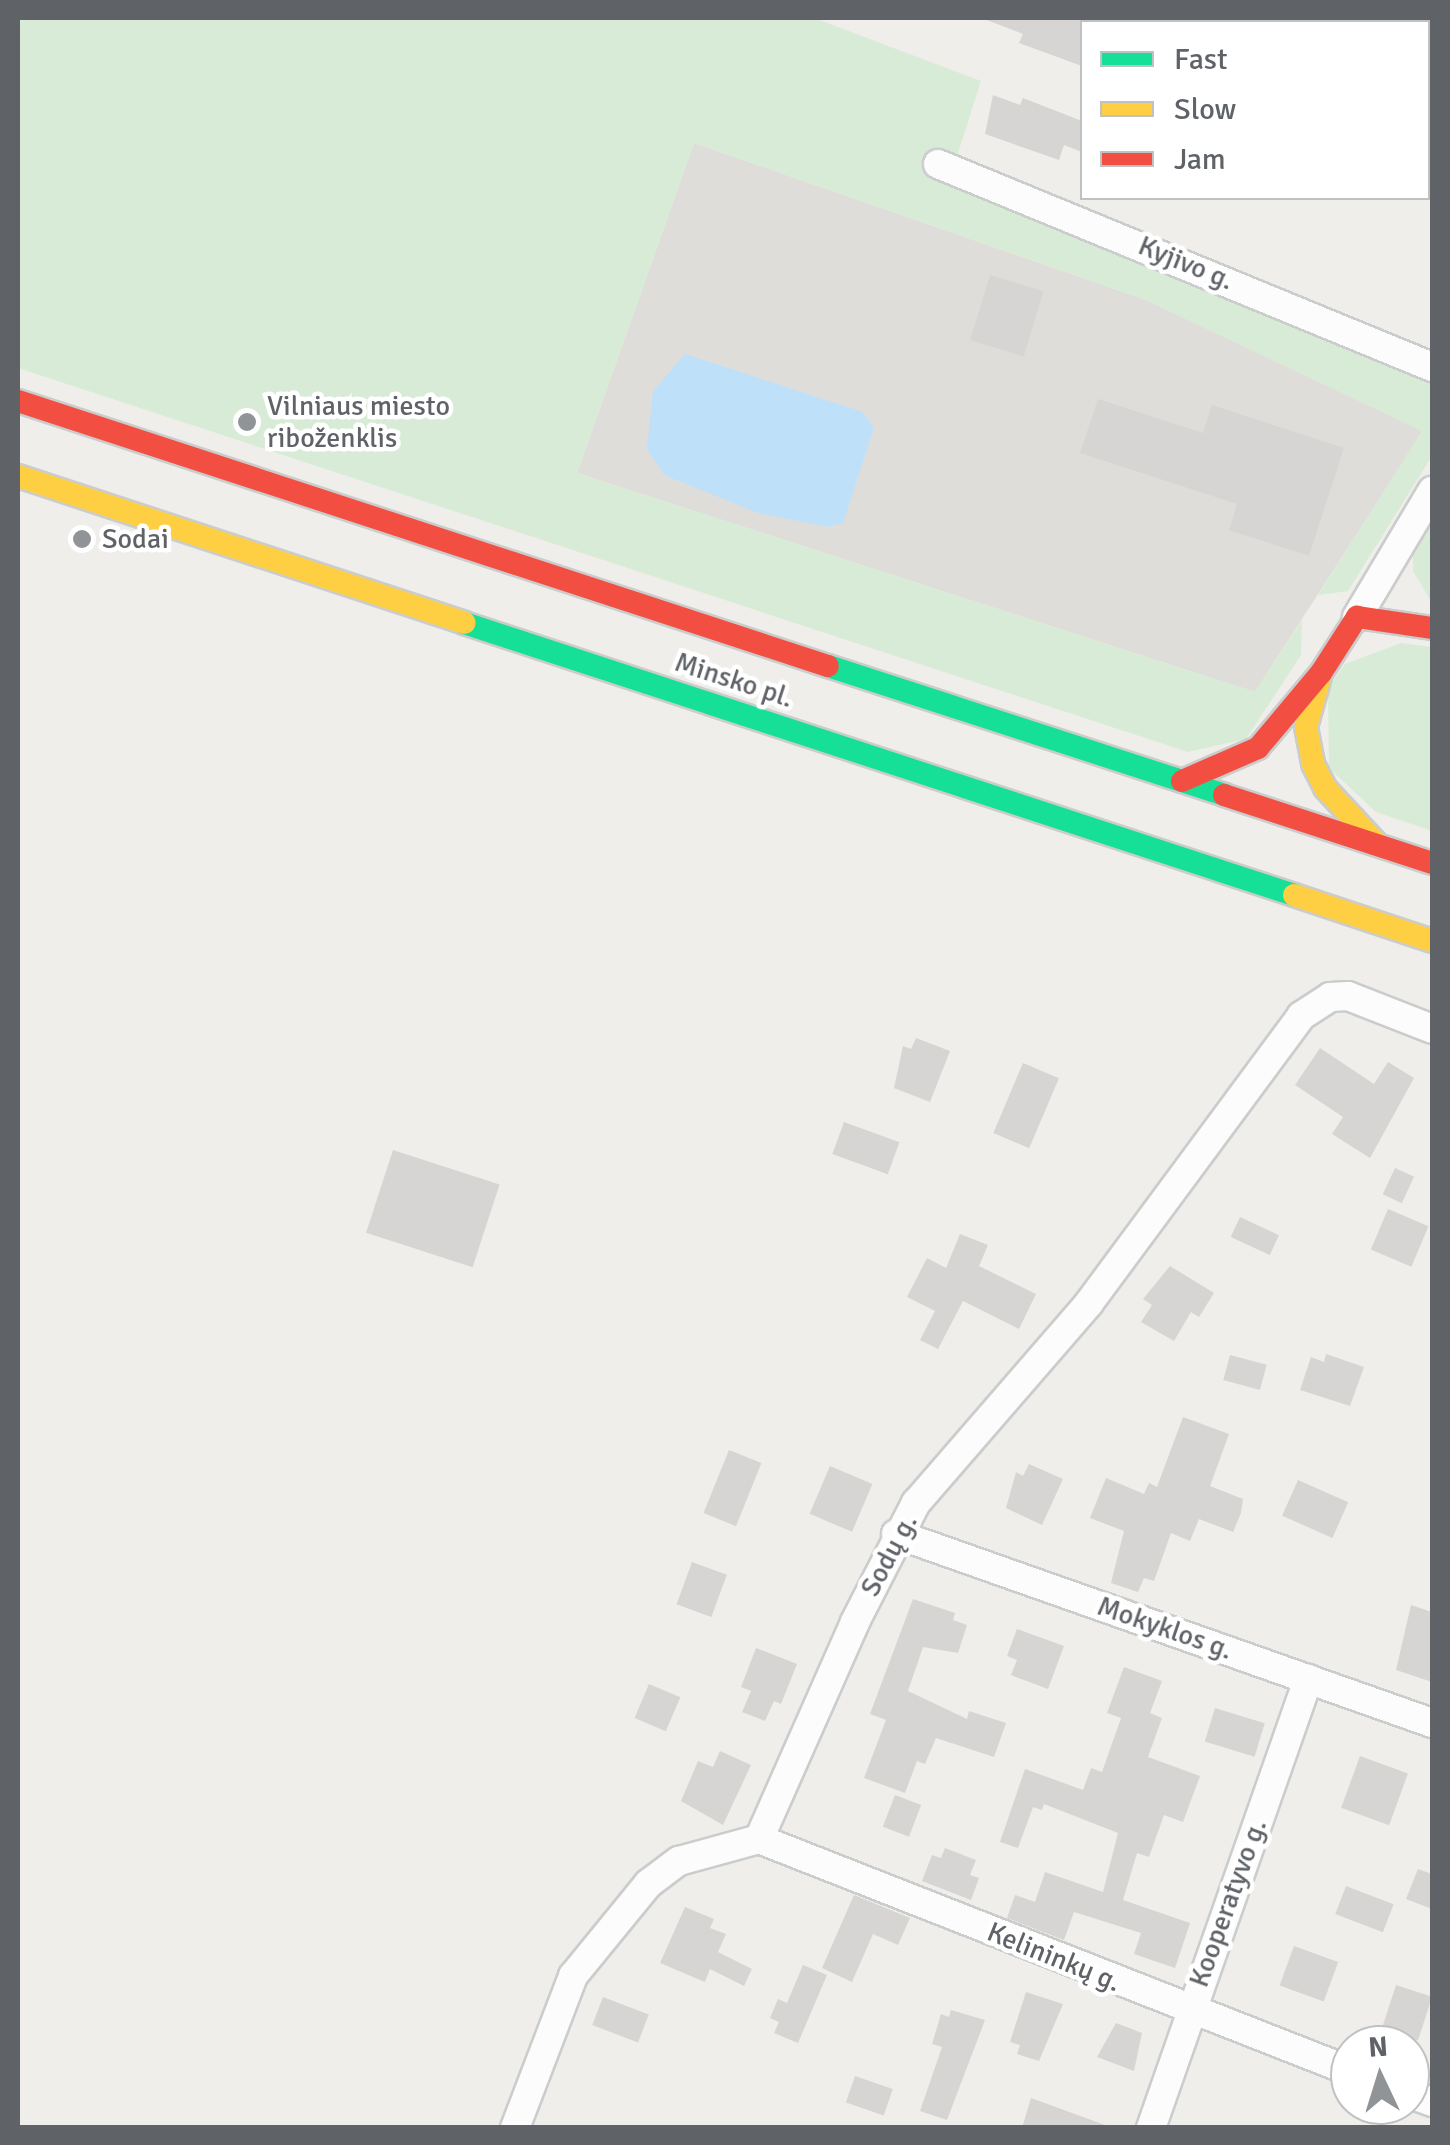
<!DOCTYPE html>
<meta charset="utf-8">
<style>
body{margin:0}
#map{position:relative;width:1450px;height:2145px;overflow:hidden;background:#efeeea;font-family:Signika,sans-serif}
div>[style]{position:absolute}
.industrial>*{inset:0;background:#dfddda}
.green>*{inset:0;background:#d8ebd6}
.water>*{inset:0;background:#bfe0f9}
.building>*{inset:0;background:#d6d5d3;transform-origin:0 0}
.roads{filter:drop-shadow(2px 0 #cbcccc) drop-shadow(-2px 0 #cbcccc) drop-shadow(0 2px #cbcccc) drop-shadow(0 -2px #cbcccc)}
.street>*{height:28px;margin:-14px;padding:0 14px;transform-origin:14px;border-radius:14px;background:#fdfcfc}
.fast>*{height:22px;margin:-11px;padding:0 11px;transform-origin:11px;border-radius:11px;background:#16e098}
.slow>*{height:22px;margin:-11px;padding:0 11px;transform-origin:11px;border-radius:11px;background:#ffcf43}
.jam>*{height:22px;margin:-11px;padding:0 11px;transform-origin:11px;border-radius:11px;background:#f24e42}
.dots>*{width:28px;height:28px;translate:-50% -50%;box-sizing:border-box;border:5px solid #fff;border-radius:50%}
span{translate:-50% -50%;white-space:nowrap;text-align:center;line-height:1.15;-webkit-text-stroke:9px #fff;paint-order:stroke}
.street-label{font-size:28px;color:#5f6368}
.poi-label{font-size:28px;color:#5f6368}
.left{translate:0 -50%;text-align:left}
.frame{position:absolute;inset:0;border:20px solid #5f6368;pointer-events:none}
.legend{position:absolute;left:1080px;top:20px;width:350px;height:180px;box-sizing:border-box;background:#fff;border:2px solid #bfc1c3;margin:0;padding:12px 18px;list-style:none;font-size:30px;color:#5f6368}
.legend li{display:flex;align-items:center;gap:20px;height:50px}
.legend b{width:50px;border:2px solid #bfc1c3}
.north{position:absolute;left:1330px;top:2025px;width:100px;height:100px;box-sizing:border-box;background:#fff;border:2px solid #bfc1c3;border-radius:50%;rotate:356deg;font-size:28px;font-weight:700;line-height:40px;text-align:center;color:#5f6368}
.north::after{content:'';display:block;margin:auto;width:35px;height:45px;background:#919496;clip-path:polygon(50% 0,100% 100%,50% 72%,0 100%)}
</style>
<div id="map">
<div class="industrial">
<div style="clip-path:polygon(694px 143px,1146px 300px,1423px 431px,1255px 692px,577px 473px)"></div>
</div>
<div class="green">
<div style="clip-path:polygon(18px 18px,814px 18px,981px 81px,948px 184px,1166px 266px,1432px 379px,1432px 456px,1348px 591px,1318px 595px,1422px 431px,1146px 300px,694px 143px,577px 473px,1255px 692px,1302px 620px,1301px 655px,1246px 739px,1188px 752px,18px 368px)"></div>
<div style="clip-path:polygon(1432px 517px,1432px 603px,1413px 571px,1413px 549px)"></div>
<div style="clip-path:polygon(1401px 643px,1432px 647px,1432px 831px,1376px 812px,1329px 768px,1328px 688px,1345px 664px)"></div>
</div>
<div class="water">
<div style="clip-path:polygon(685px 354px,863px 412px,874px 428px,843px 523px,828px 527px,758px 513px,664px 475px,647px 449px,653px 391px)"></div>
</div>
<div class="building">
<div style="clip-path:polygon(1082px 18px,1082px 66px,1019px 43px,1023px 34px,984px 19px)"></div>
<div style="clip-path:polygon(993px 95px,1020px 105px,1023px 98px,1082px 121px,1082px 152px,1064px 145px,1059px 160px,985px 134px)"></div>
<div style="left:990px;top:275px;width:56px;height:68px;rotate:17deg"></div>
<div style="clip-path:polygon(1098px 399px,1203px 433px,1212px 405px,1344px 448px,1309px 556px,1229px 530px,1237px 504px,1080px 453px)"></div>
<div style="clip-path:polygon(916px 1038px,950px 1051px,930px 1102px,894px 1088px,903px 1046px,911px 1049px)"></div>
<div style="clip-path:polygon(1320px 1048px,1374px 1084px,1388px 1062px,1414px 1078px,1370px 1158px,1332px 1134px,1343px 1117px,1295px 1085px)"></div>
<div style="left:1023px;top:1063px;width:39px;height:76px;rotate:23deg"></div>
<div style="left:844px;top:1122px;width:59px;height:34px;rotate:20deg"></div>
<div style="left:393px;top:1150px;width:112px;height:87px;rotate:18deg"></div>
<div style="left:1395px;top:1168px;width:21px;height:29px;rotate:25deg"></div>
<div style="left:1388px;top:1209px;width:44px;height:44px;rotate:23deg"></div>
<div style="left:1240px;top:1217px;width:43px;height:22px;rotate:25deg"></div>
<div style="clip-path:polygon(960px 1234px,988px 1245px,979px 1266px,1036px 1294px,1019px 1329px,963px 1301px,938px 1349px,920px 1340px,935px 1311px,907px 1297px,927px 1258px,946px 1268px)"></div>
<div style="clip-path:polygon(1170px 1266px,1214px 1293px,1199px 1317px,1191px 1312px,1174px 1341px,1141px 1322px,1152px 1305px,1143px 1299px)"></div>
<div style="clip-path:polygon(1326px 1354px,1364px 1367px,1350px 1406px,1300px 1390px,1311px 1357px,1324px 1362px)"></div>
<div style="left:1230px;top:1355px;width:38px;height:26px;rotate:15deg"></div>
<div style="clip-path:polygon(1183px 1417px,1229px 1434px,1210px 1486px,1243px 1499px,1241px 1513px,1233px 1532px,1199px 1519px,1190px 1541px,1171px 1533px,1154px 1581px,1144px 1578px,1138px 1592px,1111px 1583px,1124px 1531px,1090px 1518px,1106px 1478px,1144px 1494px,1149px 1483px,1157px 1487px)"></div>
<div style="left:729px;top:1450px;width:35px;height:68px;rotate:22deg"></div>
<div style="clip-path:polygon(1029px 1464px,1063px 1479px,1042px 1525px,1006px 1508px,1016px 1472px,1023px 1476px)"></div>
<div style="left:830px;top:1466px;width:46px;height:52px;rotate:23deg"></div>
<div style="left:1298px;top:1480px;width:55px;height:39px;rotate:24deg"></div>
<div style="left:692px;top:1562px;width:37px;height:45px;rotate:20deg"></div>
<div style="clip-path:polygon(913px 1599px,955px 1613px,953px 1620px,967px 1625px,958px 1653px,923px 1647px,908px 1691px,967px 1719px,969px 1711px,1006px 1723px,994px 1757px,936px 1738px,925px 1764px,917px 1761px,905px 1793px,864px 1778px,886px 1720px,870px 1714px)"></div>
<div style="clip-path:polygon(1411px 1605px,1432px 1612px,1432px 1682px,1396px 1670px)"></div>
<div style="clip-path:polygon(1017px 1629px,1064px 1646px,1048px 1689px,1011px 1675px,1017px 1660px,1007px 1656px)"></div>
<div style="clip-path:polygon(756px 1648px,797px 1664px,781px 1704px,774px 1701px,765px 1721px,742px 1712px,751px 1691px,741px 1687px)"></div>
<div style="clip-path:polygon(1124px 1667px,1162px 1681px,1150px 1713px,1162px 1718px,1148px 1757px,1200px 1776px,1183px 1822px,1164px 1815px,1149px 1857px,1137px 1853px,1123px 1900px,1190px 1923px,1175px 1968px,1134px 1954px,1141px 1933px,1074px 1912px,1064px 1940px,1007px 1918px,1015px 1895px,1035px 1902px,1045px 1872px,1103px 1892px,1118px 1833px,1044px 1804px,1042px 1810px,1033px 1807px,1018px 1848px,1000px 1842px,1025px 1769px,1083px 1790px,1091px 1768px,1102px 1772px,1121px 1718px,1107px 1713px)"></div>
<div style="left:649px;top:1684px;width:34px;height:37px;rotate:23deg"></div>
<div style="left:1215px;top:1708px;width:52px;height:35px;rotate:17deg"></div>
<div style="clip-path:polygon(720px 1751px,751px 1765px,723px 1825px,681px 1801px,698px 1761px,713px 1767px)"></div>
<div style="left:1360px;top:1756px;width:51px;height:55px;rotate:20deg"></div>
<div style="left:895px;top:1795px;width:28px;height:34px;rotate:21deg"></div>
<div style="clip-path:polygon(945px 1848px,976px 1860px,970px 1875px,979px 1878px,971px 1900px,922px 1881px,932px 1855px,941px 1858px)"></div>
<div style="clip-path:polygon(1418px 1869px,1432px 1874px,1432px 1909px,1406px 1899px)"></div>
<div style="left:1346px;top:1886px;width:51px;height:30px;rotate:21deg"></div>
<div style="clip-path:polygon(854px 1895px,910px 1918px,898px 1945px,873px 1934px,852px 1982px,822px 1968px)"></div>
<div style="clip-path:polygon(685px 1907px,714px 1919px,710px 1928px,726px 1934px,718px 1952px,752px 1969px,744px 1986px,710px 1969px,705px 1982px,660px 1963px)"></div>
<div style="left:1294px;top:1946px;width:47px;height:42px;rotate:20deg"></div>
<div style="clip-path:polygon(803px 1965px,827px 1975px,798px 2043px,774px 2033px,779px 2022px,770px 2018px,778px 1999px,787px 2003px)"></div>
<div style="left:1396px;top:1985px;width:38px;height:46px;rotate:18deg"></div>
<div style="clip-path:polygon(1026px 1992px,1063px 2004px,1039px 2061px,1017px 2054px,1020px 2045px,1010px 2042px)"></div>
<div style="left:603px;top:1997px;width:49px;height:30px;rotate:21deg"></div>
<div style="clip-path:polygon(951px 2010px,985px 2020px,947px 2120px,920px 2111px,942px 2047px,932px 2044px,941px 2014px,949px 2017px)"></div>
<div style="clip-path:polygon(1116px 2023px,1142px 2033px,1134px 2071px,1097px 2057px)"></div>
<div style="left:855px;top:2076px;width:40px;height:28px;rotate:19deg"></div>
<div style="clip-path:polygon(1031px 2098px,1105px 2125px,1105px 2128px,1022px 2128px)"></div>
</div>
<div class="roads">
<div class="street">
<div style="left:938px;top:164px;width:534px;rotate:22.34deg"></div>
<div style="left:1357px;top:617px;width:147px;rotate:-59.2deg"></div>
<div style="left:896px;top:1534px;width:568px;rotate:19.42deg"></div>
<div style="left:759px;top:1839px;width:635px;rotate:21.43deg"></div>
<div style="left:1410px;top:2094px;width:23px;rotate:20deg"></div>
<div style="left:515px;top:2128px;width:163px;rotate:-69.1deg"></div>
<div style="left:573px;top:1976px;width:119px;rotate:-50.8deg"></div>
<div style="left:648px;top:1884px;width:39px;rotate:-37deg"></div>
<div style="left:679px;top:1861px;width:83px;rotate:-15.4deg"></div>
<div style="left:759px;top:1839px;width:237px;rotate:-66.1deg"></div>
<div style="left:855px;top:1622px;width:134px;rotate:-62.9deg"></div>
<div style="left:916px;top:1503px;width:264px;rotate:-49.1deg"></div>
<div style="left:1089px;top:1303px;width:357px;rotate:-53.5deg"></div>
<div style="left:1301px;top:1016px;width:35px;rotate:-33deg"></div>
<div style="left:1330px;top:997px;width:18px;rotate:-3deg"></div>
<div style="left:1348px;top:996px;width:90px;rotate:21.4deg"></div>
<div style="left:1151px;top:2128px;width:476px;rotate:-70.7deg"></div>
</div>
<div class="fast">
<div style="left:464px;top:623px;width:873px;rotate:18.14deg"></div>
<div style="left:828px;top:666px;width:416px;rotate:18deg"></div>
</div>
<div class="slow">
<div style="left:18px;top:476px;width:470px;rotate:18.2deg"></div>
<div style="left:1320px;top:677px;width:52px;rotate:105.6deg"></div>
<div style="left:1306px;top:727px;width:38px;rotate:79deg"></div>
<div style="left:1313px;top:764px;width:27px;rotate:63deg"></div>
<div style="left:1325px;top:788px;width:74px;rotate:47.2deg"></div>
<div style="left:1294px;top:895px;width:145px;rotate:18.4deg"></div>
</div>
<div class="jam">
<div style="left:18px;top:401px;width:852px;rotate:18.12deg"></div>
<div style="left:1182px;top:781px;width:83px;rotate:-23.5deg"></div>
<div style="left:1258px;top:748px;width:98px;rotate:-50deg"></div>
<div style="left:1321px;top:673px;width:67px;rotate:-57.3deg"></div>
<div style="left:1357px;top:617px;width:76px;rotate:8.3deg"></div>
<div style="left:1224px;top:795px;width:219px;rotate:18.1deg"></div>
</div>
</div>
<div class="dots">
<div style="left:247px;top:422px;background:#919496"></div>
<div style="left:82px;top:539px;background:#919496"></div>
</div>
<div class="street-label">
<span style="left:1186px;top:263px;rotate:22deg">Kyjivo g.</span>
<span style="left:734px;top:680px;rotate:18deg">Minsko pl.</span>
<span style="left:889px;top:1555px;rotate:-62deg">Sodų g.</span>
<span style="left:1165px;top:1628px;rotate:19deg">Mokyklos g.</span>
<span style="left:1228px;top:1903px;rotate:-70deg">Kooperatyvo g.</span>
<span style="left:1054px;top:1957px;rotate:22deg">Kelininkų g.</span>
</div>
<div class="poi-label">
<span class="left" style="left:267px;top:422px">Vilniaus miesto<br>riboženklis</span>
<span class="left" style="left:102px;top:539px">Sodai</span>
</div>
<div class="frame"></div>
<ul class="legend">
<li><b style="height:12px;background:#16e098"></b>Fast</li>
<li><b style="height:12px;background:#ffcf43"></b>Slow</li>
<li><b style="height:12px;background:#f24e42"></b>Jam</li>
</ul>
<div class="north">N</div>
</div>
